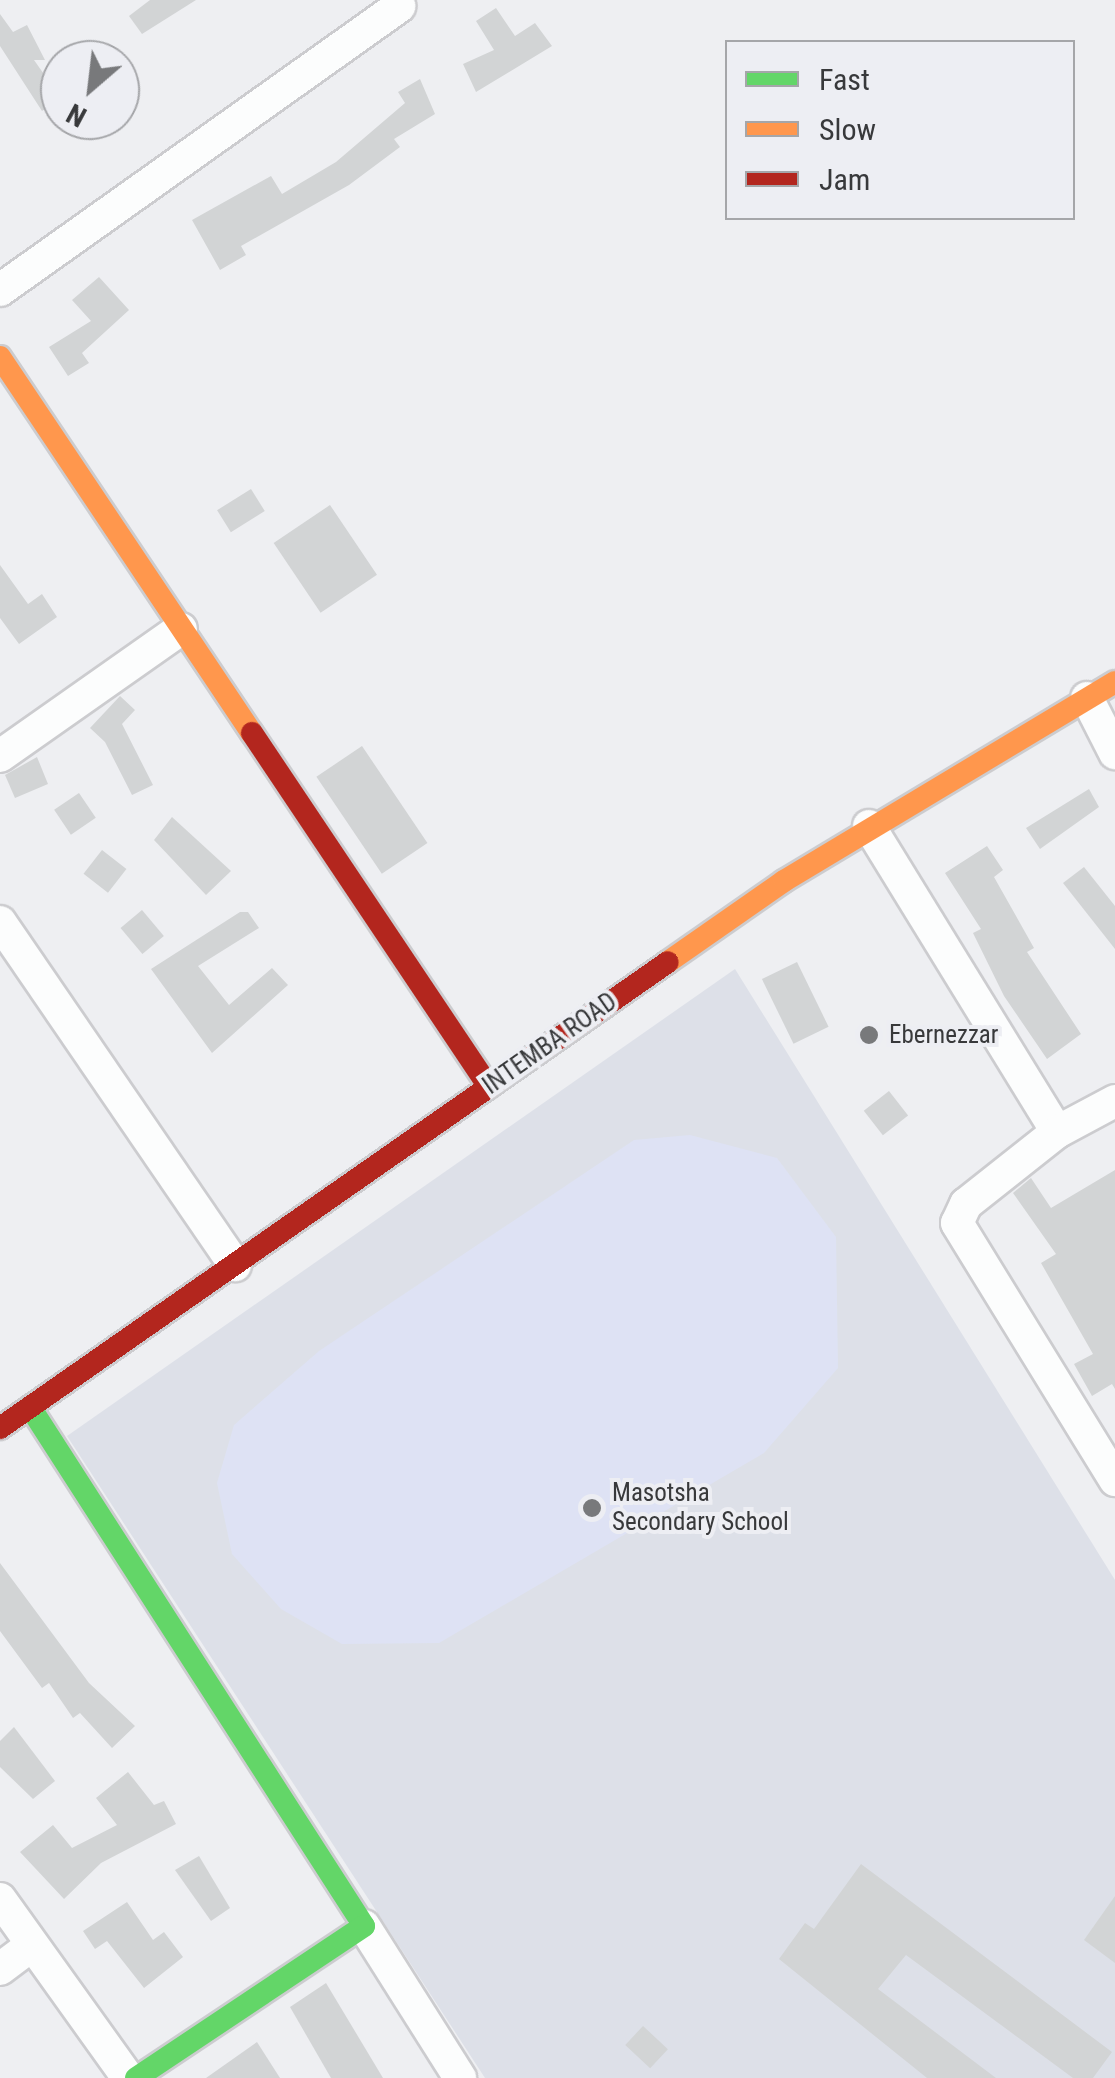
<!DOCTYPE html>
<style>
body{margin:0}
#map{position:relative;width:1115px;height:2078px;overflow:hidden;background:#eeeff2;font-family:"Roboto Condensed",sans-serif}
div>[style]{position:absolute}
.built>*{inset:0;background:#dde0e8}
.green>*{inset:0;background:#dee2f4}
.building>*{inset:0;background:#d2d4d5;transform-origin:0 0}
.roads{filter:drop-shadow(2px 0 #cccccf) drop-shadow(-2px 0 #cccccf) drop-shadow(0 2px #cccccf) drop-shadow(0 -2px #cccccf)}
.street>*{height:32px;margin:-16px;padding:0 16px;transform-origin:16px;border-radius:16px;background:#fcfdfd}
.fast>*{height:22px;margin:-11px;padding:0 11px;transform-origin:11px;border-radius:11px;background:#63d668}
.slow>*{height:22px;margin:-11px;padding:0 11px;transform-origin:11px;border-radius:11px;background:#ff974d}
.jam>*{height:22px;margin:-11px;padding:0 11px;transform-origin:11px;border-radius:11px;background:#b3261e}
.dots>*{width:28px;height:28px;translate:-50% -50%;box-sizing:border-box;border:5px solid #edeef3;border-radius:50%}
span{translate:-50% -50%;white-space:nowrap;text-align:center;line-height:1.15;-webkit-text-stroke:8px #edeef3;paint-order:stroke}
.poi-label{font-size:25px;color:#38393b}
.left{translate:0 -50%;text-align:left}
.street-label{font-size:25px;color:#38393b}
.legend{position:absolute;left:725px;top:40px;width:350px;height:180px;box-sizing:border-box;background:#edeef3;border:2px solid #a5a6a9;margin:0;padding:12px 18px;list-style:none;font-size:30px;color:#38393b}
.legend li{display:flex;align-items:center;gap:20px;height:50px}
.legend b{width:50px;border:2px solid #a5a6a9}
.north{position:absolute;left:40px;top:40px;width:100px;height:100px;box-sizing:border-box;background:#edeef3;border:2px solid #a5a6a9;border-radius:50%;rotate:208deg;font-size:28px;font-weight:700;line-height:40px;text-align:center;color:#38393b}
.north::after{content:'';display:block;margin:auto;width:35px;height:45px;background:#78797b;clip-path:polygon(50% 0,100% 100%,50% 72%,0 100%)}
</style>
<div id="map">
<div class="built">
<div style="clip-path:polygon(735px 969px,1115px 1580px,1115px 2078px,485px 2078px,67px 1436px)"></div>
</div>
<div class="green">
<div style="clip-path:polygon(690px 1135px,777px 1158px,836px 1237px,838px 1368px,764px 1453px,439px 1643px,342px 1644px,281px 1609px,232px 1554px,217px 1483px,234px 1425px,319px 1351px,634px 1140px)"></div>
</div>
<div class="building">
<div style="clip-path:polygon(150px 0,196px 0,142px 34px,129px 16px)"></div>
<div style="clip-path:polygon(496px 8px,515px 36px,535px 23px,552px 46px,476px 92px,463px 64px,494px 50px,476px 21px)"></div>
<div style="clip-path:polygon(0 14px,13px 32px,27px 25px,45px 60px,34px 60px,60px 97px,42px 111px,0 46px)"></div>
<div style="clip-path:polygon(420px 79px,435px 114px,394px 139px,400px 147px,349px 185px,241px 246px,246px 255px,220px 270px,192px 220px,271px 176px,282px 194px,336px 162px,405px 103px,398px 92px)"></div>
<div style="clip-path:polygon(99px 277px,129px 310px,82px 353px,89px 363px,68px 376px,49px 347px,91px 321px,72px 300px)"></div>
<div style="left:251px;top:489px;width:26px;height:40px;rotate:58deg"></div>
<div style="left:330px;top:505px;width:84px;height:68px;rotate:56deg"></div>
<div style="clip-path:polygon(0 565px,28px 604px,42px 594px,57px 617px,19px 644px,0 618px)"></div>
<div style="clip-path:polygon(120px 696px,135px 710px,122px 724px,153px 785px,132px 795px,105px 742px,90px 728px)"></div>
<div style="left:362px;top:746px;width:117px;height:55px;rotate:56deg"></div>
<div style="clip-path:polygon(37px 757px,48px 784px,15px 798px,5px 775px)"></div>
<div style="clip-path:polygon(1089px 789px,1099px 807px,1040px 849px,1026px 828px)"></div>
<div style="left:79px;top:793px;width:30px;height:30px;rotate:56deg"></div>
<div style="clip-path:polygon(172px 817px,231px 871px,206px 895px,154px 840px)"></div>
<div style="clip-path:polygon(987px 846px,1003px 870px,994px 877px,1034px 948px,1027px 952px,1081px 1034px,1047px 1059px,1004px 996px,973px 933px,981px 929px,945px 873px)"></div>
<div style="left:102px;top:850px;width:31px;height:30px;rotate:38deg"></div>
<div style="clip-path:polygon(1084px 867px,1115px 906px,1115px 949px,1063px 883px)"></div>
<div style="left:142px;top:910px;width:34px;height:28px;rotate:50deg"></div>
<div style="clip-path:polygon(240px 912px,248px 912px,259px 928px,198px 966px,229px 1005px,272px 968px,288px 985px,212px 1053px,151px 969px)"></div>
<div style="left:797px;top:962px;width:72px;height:39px;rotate:64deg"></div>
<div style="left:889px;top:1091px;width:31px;height:32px;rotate:52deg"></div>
<div style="clip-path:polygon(1115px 1170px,1115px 1389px,1112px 1384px,1092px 1396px,1074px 1364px,1093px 1354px,1041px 1263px,1056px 1254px,1013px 1193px,1031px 1178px,1051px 1208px)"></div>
<div style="clip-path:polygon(0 1563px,89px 1683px,135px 1726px,112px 1748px,80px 1713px,73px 1718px,49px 1683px,42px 1688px,0 1631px)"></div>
<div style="clip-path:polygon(14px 1727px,55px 1781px,33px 1799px,0 1767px,0 1741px)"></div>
<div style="clip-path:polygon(128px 1772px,154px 1805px,164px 1801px,176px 1824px,101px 1863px,64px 1899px,20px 1852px,53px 1825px,72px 1848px,117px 1825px,96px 1798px)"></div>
<div style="clip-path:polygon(199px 1856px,230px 1908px,211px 1921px,175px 1870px)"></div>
<div style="clip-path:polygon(861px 1864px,1112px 2052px,1093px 2078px,1073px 2078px,906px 1955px,878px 1989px,996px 2078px,927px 2078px,779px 1959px,805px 1923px,814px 1929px)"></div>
<div style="clip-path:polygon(1115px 1896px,1115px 1963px,1084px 1940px)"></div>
<div style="clip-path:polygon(127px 1902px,153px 1940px,164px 1932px,183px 1957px,144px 1988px,107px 1941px,95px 1949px,83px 1931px)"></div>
<div style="clip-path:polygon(326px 1983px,383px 2078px,331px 2078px,290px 2007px)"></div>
<div style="left:643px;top:2026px;width:34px;height:26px;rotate:43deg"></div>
<div style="clip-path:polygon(257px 2042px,280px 2078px,206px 2078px)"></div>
</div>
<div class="roads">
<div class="street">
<div style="left:0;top:290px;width:490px;rotate:-35.4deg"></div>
<div style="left:1087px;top:698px;width:62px;rotate:63deg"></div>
<div style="left:0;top:756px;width:221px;rotate:-35.1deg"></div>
<div style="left:869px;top:826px;width:359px;rotate:58.4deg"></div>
<div style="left:0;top:922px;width:416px;rotate:55.6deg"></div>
<div style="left:1115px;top:1101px;width:66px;rotate:151.9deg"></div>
<div style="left:1057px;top:1132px;width:116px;rotate:141.6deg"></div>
<div style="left:966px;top:1204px;width:21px;rotate:115deg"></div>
<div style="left:957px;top:1223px;width:302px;rotate:58.4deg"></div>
<div style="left:0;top:1899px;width:220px;rotate:54.4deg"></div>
<div style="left:364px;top:1926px;width:180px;rotate:57.7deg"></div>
<div style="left:0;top:1969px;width:40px;rotate:-37deg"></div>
</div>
<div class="fast">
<div style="left:30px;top:1407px;width:617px;rotate:57.24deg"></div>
<div style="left:364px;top:1926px;width:274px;rotate:146.3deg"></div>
</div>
<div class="slow">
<div style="left:0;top:357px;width:453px;rotate:56.2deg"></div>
<div style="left:668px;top:962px;width:141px;rotate:-34.9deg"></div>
<div style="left:784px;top:881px;width:386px;rotate:-31deg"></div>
</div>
<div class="jam">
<div style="left:252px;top:733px;width:426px;rotate:56.2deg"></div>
<div style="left:0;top:1428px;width:814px;rotate:-34.9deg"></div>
</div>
</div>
<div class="dots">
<div style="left:869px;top:1035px;background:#78797b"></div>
<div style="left:592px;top:1508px;background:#78797b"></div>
</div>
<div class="poi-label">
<span class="left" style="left:889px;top:1035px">Ebernezzar</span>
<span class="left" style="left:612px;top:1508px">Masotsha<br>Secondary School</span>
</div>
<div class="street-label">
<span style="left:550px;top:1044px;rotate:-35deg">INTEMBA ROAD</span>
</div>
<ul class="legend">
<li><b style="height:12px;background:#63d668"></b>Fast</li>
<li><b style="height:12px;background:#ff974d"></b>Slow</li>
<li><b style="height:12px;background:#b3261e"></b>Jam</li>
</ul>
<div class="north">N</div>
</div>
